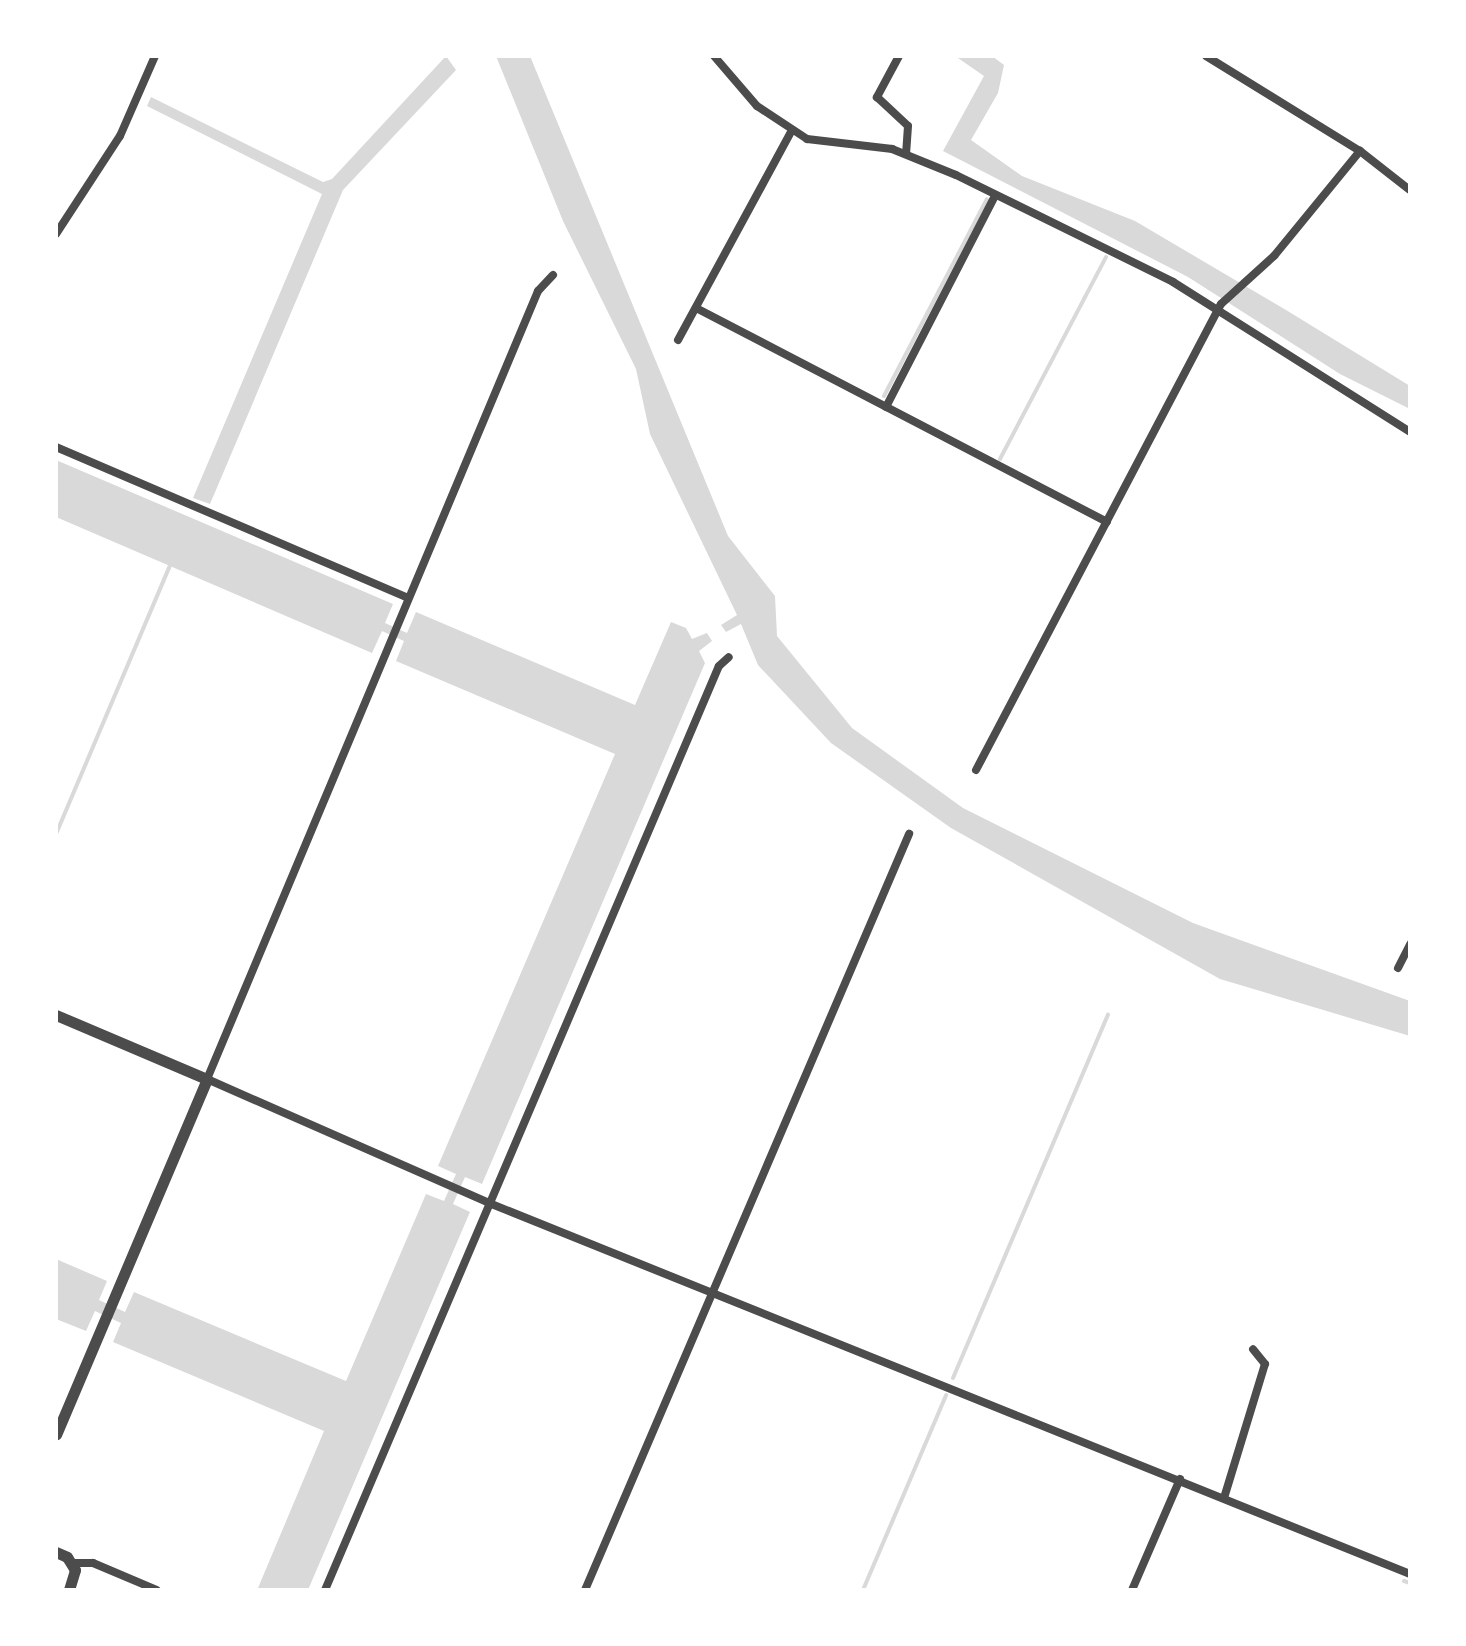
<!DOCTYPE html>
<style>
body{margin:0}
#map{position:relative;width:1466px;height:1646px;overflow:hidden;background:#fff;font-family:"Noto Serif",serif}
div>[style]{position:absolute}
.water>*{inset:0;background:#d9d9d9}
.stream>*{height:4px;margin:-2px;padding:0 2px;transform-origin:2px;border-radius:2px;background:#d9d9d9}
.minor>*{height:8px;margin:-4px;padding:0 4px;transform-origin:4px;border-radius:4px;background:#4c4c4c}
.tertiary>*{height:11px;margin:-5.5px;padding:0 5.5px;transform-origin:5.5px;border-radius:5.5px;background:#4c4c4c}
span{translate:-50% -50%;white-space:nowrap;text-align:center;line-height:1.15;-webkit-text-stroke:6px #fff;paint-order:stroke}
.frame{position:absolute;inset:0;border:58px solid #fff;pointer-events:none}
</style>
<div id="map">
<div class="water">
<div style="clip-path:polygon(446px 56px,456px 70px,343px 190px,210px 504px,193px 498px,322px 194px,147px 106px,151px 97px,323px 182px,332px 179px)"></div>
<div style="clip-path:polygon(496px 56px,530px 56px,728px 536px,775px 596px,777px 636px,852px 728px,963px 808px,1193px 923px,1410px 1001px,1410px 1036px,1220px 979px,951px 828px,831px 743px,758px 665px,741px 624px,726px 632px,721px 625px,737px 615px,650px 434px,636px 369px,563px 221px)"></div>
<div style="clip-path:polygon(955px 56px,992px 56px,1004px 65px,998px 93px,971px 140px,1022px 176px,1135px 221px,1286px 310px,1410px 386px,1410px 409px,1340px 374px,1188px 277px,943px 151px,984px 76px)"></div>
<div style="clip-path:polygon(56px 460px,393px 604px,385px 623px,407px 633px,416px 612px,635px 705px,671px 622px,686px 628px,692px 639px,707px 633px,712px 641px,699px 651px,705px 663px,482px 1184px,465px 1177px,453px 1204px,470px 1212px,308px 1590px,258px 1588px,324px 1431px,113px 1342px,121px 1323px,95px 1311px,86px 1331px,56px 1319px,56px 1259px,107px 1281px,99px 1300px,125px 1312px,134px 1292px,346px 1381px,426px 1194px,444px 1201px,456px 1174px,438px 1166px,615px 754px,396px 661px,404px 641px,382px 631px,372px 653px,56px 517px)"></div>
</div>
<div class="stream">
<div style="left:884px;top:396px;width:222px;rotate:-62.4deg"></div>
<div style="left:1000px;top:459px;width:228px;rotate:-62.3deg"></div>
<div style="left:56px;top:834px;width:291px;rotate:-67deg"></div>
<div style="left:953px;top:1378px;width:395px;rotate:-66.9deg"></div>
<div style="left:1404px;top:1581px;width:6px;rotate:18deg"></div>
<div style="left:863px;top:1590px;width:212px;rotate:-66.9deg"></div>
</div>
<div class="minor">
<div style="left:714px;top:56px;width:66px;rotate:49.3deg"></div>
<div style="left:757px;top:106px;width:60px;rotate:33.4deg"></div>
<div style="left:807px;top:139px;width:86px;rotate:6.7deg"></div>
<div style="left:892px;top:149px;width:69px;rotate:22.1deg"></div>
<div style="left:956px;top:175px;width:242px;rotate:26.2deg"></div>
<div style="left:1173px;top:282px;width:280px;rotate:32.3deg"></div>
<div style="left:899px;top:56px;width:47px;rotate:118.2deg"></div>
<div style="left:877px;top:97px;width:42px;rotate:43.1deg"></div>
<div style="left:908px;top:126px;width:27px;rotate:94deg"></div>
<div style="left:1206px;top:56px;width:181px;rotate:31.7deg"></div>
<div style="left:1360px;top:151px;width:63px;rotate:38deg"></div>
<div style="left:56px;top:234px;width:117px;rotate:-56.9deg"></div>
<div style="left:120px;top:136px;width:87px;rotate:-66.4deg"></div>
<div style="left:553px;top:275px;width:22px;rotate:133deg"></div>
<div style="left:538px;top:291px;width:855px;rotate:112.78deg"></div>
<div style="left:207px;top:1079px;width:308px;rotate:23.7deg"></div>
<div style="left:489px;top:1203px;width:993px;rotate:21.94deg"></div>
<div style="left:698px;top:309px;width:461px;rotate:27.5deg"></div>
<div style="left:678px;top:340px;width:239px;rotate:-61.5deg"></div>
<div style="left:886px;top:407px;width:237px;rotate:-62.7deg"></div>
<div style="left:56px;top:447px;width:383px;rotate:23.2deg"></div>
<div style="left:976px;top:770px;width:526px;rotate:-62.27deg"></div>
<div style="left:1221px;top:304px;width:72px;rotate:-42.2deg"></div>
<div style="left:1274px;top:256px;width:136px;rotate:-50.7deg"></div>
<div style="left:1398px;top:968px;width:27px;rotate:-63deg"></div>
<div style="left:1224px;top:1498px;width:140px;rotate:-73deg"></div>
<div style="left:1265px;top:1364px;width:19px;rotate:-129deg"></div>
<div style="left:72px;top:1563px;width:21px"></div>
<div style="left:93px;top:1563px;width:69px;rotate:22.9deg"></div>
<div style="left:325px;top:1590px;width:1004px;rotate:-66.91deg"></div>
<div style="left:719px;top:666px;width:13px;rotate:-42deg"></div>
<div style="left:585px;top:1590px;width:823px;rotate:-66.8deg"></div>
<div style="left:1132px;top:1590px;width:121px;rotate:-66.6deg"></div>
</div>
<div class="tertiary">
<div style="left:56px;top:1015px;width:164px;rotate:23deg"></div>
<div style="left:207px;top:1079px;width:386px;rotate:113deg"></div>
<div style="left:56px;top:1552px;width:12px;rotate:24deg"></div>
<div style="left:67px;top:1557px;width:15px;rotate:58deg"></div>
<div style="left:75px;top:1570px;width:21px;rotate:107deg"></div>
</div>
<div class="frame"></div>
</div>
